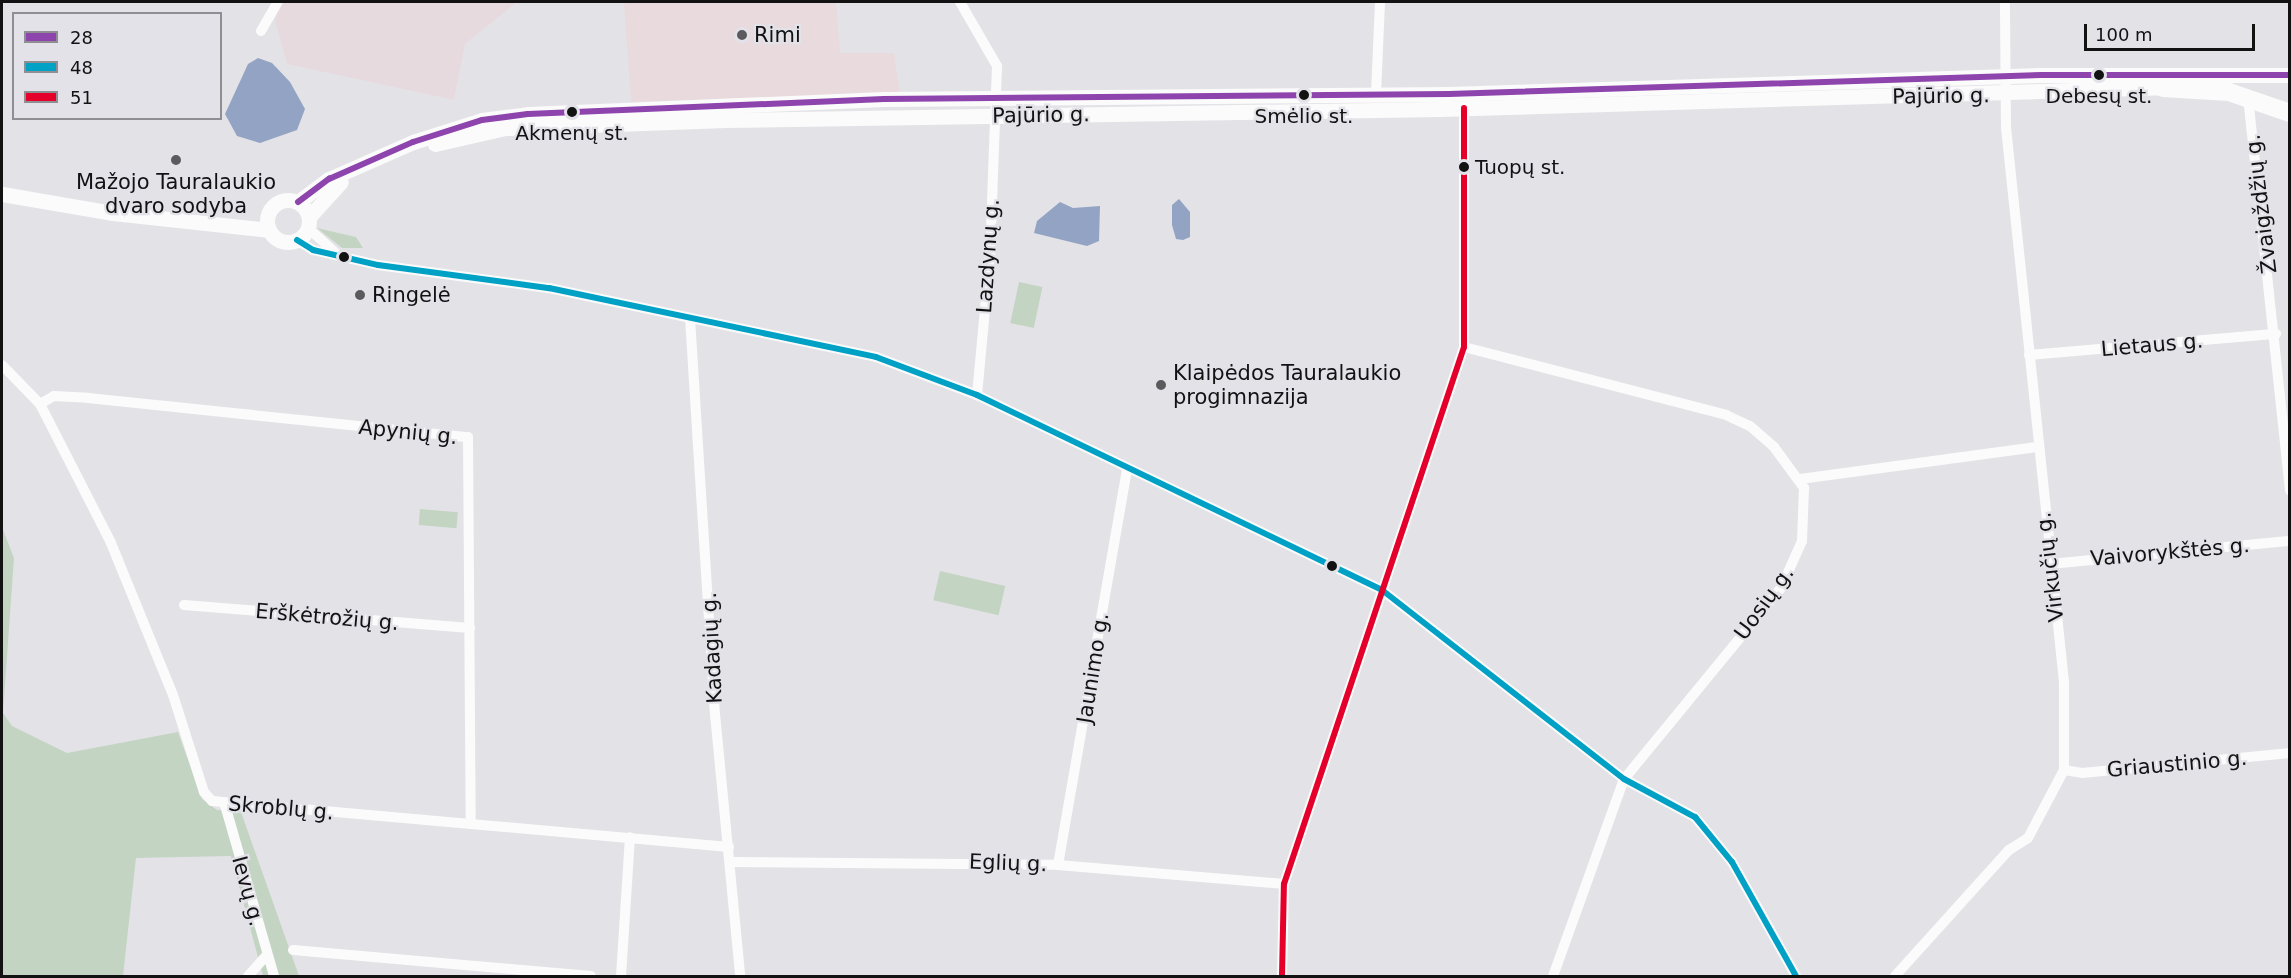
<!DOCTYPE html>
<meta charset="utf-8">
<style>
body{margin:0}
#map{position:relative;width:2291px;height:978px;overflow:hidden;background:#e3e3e7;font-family:"DejaVu Sans",sans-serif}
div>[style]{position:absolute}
.commercial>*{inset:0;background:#e8dadd}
.industrial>*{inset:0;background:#e7dadf}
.green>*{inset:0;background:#c4d4c3;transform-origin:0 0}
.water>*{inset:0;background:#93a3c4}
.minor>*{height:10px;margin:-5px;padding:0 5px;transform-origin:5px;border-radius:5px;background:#fbfbfb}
.secondary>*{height:15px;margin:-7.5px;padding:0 7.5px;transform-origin:7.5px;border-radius:7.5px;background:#fbfbfb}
.secondary>.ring{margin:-7.5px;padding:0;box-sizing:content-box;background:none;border:15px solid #fbfbfb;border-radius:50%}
.trunk>*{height:18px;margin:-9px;padding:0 9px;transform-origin:9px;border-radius:9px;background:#fbfbfb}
.bus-1>*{height:6px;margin:-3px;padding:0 3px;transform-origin:3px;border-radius:3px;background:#8e44ad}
.bus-2>*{height:6px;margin:-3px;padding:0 3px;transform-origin:3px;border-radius:3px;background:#01a1c5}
.bus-3>*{height:6px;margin:-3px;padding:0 3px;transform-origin:3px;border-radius:3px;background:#e4002b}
.dots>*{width:16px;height:16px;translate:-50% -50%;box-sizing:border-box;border:3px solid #e2e2e8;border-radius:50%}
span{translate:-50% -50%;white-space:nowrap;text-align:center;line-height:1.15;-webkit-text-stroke:4.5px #e2e2e8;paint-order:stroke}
.bus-label{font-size:20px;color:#121213}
.left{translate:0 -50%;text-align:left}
.poi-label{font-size:21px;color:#121213}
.street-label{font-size:21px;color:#121213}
.frame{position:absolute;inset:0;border:3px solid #121213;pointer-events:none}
.legend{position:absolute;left:12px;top:12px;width:210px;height:108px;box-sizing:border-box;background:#e2e2e8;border:2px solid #8f8f93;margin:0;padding:8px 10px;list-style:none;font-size:18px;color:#121213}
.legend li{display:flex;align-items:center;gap:12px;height:30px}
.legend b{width:30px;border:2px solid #8f8f93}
.scale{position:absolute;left:2084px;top:24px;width:171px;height:27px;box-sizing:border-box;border:3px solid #121213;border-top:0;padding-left:8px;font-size:18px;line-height:21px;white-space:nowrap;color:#121213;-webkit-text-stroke:4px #e2e2e8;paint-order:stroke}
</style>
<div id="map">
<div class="commercial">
<div style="clip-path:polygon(628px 2px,836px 2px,840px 53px,894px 53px,900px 94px,631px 102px,624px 5px)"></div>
</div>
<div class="industrial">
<div style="clip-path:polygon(279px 2px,517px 2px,465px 44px,454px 100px,287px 64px,275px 21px)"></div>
</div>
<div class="green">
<div style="clip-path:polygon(317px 228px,356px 237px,363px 248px,342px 248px)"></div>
<div style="left:1019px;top:282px;width:24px;height:42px;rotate:12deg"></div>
<div style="left:420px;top:509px;width:38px;height:16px;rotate:5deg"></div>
<div style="clip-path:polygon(2px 527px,14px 558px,3px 713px,12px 726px,67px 753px,178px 732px,202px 799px,217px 810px,241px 812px,299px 976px,263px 976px,231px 856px,136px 858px,123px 976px,2px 976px)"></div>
<div style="left:940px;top:571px;width:67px;height:30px;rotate:13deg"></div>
</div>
<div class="water">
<div style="clip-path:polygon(258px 58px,272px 63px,290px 82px,305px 109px,297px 130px,260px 143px,237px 136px,225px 114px,248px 64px)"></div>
<div style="clip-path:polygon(1179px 199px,1190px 212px,1190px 237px,1183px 240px,1176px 239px,1172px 225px,1172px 205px)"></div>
<div style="clip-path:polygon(1060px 202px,1073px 208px,1100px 206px,1099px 241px,1087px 246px,1034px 233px,1037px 221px)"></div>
</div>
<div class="minor">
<div style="left:960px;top:2px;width:74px;rotate:60deg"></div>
<div style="left:997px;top:66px;width:189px;rotate:92.1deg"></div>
<div style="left:990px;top:255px;width:141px;rotate:95.3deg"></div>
<div style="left:261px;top:31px;width:34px;rotate:-60deg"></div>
<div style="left:1376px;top:94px;width:92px;rotate:-87.5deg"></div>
<div style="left:2248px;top:97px;width:396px;rotate:83.9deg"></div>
<div style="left:308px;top:228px;width:38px;rotate:42deg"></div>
<div style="left:297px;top:240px;width:19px;rotate:32deg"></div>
<div style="left:313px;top:250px;width:67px;rotate:13deg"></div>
<div style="left:378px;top:265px;width:173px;rotate:7.7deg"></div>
<div style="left:549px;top:288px;width:334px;rotate:11.9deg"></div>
<div style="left:876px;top:357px;width:108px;rotate:20.6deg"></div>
<div style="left:977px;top:395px;width:449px;rotate:25.7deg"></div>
<div style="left:1382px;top:590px;width:307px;rotate:38deg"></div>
<div style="left:1624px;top:779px;width:81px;rotate:28.2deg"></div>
<div style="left:1695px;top:817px;width:58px;rotate:50.6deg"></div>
<div style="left:1732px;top:862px;width:131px;rotate:60.7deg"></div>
<div style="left:690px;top:318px;width:397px;rotate:86.4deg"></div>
<div style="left:715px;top:714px;width:263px;rotate:84.5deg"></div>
<div style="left:1464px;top:347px;width:271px;rotate:14.5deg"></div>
<div style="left:1726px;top:415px;width:26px;rotate:25deg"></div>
<div style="left:1750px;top:426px;width:32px;rotate:41deg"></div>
<div style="left:1774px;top:447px;width:51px;rotate:53.8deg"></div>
<div style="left:1804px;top:488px;width:53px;rotate:92.2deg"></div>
<div style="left:1802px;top:541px;width:51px;rotate:114.1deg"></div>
<div style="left:1781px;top:588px;width:247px;rotate:129.4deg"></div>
<div style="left:1624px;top:779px;width:209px;rotate:109.8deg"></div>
<div style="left:2029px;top:355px;width:248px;rotate:-4.9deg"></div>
<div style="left:2px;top:365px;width:54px;rotate:45.7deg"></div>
<div style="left:40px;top:404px;width:156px;rotate:62.9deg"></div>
<div style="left:111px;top:543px;width:164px;rotate:67.8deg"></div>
<div style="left:173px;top:695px;width:102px;rotate:72.3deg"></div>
<div style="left:204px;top:792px;width:12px;rotate:48deg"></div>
<div style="left:212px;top:801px;width:519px;rotate:5.08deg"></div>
<div style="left:40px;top:404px;width:16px;rotate:-30deg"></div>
<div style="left:54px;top:396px;width:34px;rotate:3deg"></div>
<div style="left:88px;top:398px;width:382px;rotate:5.9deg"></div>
<div style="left:468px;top:437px;width:386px;rotate:89.6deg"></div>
<div style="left:1800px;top:479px;width:239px;rotate:-7.7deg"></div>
<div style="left:2050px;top:564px;width:241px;rotate:-5.5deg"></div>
<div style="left:184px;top:605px;width:287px;rotate:4.6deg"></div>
<div style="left:2064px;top:770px;width:18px;rotate:9deg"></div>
<div style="left:2082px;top:773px;width:209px;rotate:-5.5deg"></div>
<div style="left:225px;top:805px;width:178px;rotate:74deg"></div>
<div style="left:732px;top:862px;width:326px;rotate:0.5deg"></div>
<div style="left:1058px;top:865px;width:227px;rotate:4.8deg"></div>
<div style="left:1058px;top:865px;width:400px;rotate:-80.1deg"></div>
<div style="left:293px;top:950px;width:299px;rotate:5deg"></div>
<div style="left:248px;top:976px;width:27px;rotate:-48deg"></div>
<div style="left:621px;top:976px;width:139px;rotate:-86.3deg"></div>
<div style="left:1282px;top:976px;width:92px;rotate:-88.8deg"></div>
<div style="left:1284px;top:884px;width:566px;rotate:-71.47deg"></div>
<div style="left:1464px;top:347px;width:239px;rotate:-90deg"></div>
<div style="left:1895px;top:976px;width:170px;rotate:-47.9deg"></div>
<div style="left:2009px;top:850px;width:22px;rotate:-32deg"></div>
<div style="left:2028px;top:838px;width:77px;rotate:-62.1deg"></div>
<div style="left:2064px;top:770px;width:88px;rotate:-90deg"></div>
<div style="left:2064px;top:682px;width:558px;rotate:-95.97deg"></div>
<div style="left:2006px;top:127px;width:125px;rotate:-90.5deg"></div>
</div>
<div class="secondary">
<div style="left:435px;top:144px;width:72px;rotate:-12.9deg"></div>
<div style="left:505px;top:128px;width:220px;rotate:-2.1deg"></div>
<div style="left:725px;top:120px;width:713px;rotate:-0.88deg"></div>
<div style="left:1438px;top:109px;width:735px;rotate:-1.71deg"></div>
<div style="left:2px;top:194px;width:113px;rotate:9.7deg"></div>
<div style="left:113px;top:213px;width:157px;rotate:6.2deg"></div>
<div class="ring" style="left:267px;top:200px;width:27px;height:27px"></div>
<div style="left:298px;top:202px;width:39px;rotate:-37deg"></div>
<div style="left:329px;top:179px;width:92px;rotate:-23.8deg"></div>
<div style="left:413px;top:142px;width:72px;rotate:-17.7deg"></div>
<div style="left:482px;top:120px;width:46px;rotate:-7.4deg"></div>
<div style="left:528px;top:114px;width:356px;rotate:-2.4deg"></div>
<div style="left:884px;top:99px;width:565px;rotate:-0.51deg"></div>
<div style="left:1449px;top:94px;width:593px;rotate:-1.84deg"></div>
<div style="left:2042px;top:75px;width:248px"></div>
<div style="left:309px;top:217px;width:47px;rotate:-47.6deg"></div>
</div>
<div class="trunk">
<div style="left:2163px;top:88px;width:66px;rotate:3.5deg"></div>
<div style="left:2229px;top:92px;width:65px;rotate:19deg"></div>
</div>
<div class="bus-1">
<div style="left:298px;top:202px;width:39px;rotate:-37deg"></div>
<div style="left:329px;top:179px;width:92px;rotate:-23.8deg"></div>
<div style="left:413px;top:142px;width:72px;rotate:-17.7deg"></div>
<div style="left:482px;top:120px;width:46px;rotate:-7.4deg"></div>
<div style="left:528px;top:114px;width:356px;rotate:-2.4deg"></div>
<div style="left:884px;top:99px;width:565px;rotate:-0.51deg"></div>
<div style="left:1449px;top:94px;width:593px;rotate:-1.84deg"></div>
<div style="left:2042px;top:75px;width:248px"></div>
</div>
<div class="bus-2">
<div style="left:297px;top:240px;width:19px;rotate:32deg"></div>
<div style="left:313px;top:250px;width:67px;rotate:13deg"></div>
<div style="left:378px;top:265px;width:173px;rotate:7.7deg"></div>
<div style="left:549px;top:288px;width:334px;rotate:11.9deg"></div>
<div style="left:876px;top:357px;width:108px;rotate:20.6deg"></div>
<div style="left:977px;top:395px;width:449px;rotate:25.7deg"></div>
<div style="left:1382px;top:590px;width:307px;rotate:38deg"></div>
<div style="left:1624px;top:779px;width:81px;rotate:28.2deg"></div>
<div style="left:1695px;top:817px;width:58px;rotate:50.6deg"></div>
<div style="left:1732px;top:862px;width:131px;rotate:60.7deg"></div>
</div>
<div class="bus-3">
<div style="left:1282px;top:976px;width:92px;rotate:-88.8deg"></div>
<div style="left:1284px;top:884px;width:566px;rotate:-71.47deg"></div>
<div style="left:1464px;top:347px;width:239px;rotate:-90deg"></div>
</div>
<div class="dots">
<div style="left:742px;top:35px;background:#5b5b5d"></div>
<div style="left:2099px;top:75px;background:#121213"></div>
<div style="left:1304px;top:95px;background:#121213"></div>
<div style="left:572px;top:112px;background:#121213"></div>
<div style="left:176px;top:160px;background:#5b5b5d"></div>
<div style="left:1464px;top:167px;background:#121213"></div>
<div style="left:344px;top:257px;background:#121213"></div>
<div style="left:360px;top:295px;background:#5b5b5d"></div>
<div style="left:1161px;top:385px;background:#5b5b5d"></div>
<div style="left:1332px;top:566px;background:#121213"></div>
</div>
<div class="bus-label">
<span style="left:2099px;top:96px">Debesų st.</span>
<span style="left:1304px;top:116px">Smėlio st.</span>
<span style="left:572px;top:133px">Akmenų st.</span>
<span class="left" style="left:1475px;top:167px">Tuopų st.</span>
</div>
<div class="poi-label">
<span class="left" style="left:754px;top:35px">Rimi</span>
<span style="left:176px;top:194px">Mažojo Tauralaukio<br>dvaro sodyba</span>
<span class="left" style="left:372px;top:295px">Ringelė</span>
<span class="left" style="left:1173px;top:385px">Klaipėdos Tauralaukio<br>progimnazija</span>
</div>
<div class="street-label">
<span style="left:1941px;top:96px;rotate:-1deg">Pajūrio g.</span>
<span style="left:1041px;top:115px;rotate:-1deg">Pajūrio g.</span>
<span style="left:2261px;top:204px;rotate:-97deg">Žvaigždžių g.</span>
<span style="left:988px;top:256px;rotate:-86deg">Lazdynų g.</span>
<span style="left:2152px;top:345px;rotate:-5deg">Lietaus g.</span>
<span style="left:408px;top:432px;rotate:6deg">Apynių g.</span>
<span style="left:2170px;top:552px;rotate:-5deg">Vaivorykštės g.</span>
<span style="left:2050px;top:567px;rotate:-97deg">Virkučių g.</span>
<span style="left:1764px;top:603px;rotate:-54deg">Uosių g.</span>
<span style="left:327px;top:617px;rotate:5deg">Erškėtrožių g.</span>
<span style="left:712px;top:648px;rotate:-93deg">Kadagių g.</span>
<span style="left:1093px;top:668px;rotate:-81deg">Jaunimo g.</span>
<span style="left:2177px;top:764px;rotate:-5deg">Griaustinio g.</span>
<span style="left:281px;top:808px;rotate:5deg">Skroblų g.</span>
<span style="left:1008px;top:863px;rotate:2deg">Eglių g.</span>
<span style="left:248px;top:891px;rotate:75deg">Ievų g.</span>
</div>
<div class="frame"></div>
<ul class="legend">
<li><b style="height:8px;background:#8e44ad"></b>28</li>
<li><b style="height:8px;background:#01a1c5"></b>48</li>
<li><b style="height:8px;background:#e4002b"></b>51</li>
</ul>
<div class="scale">100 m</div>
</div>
